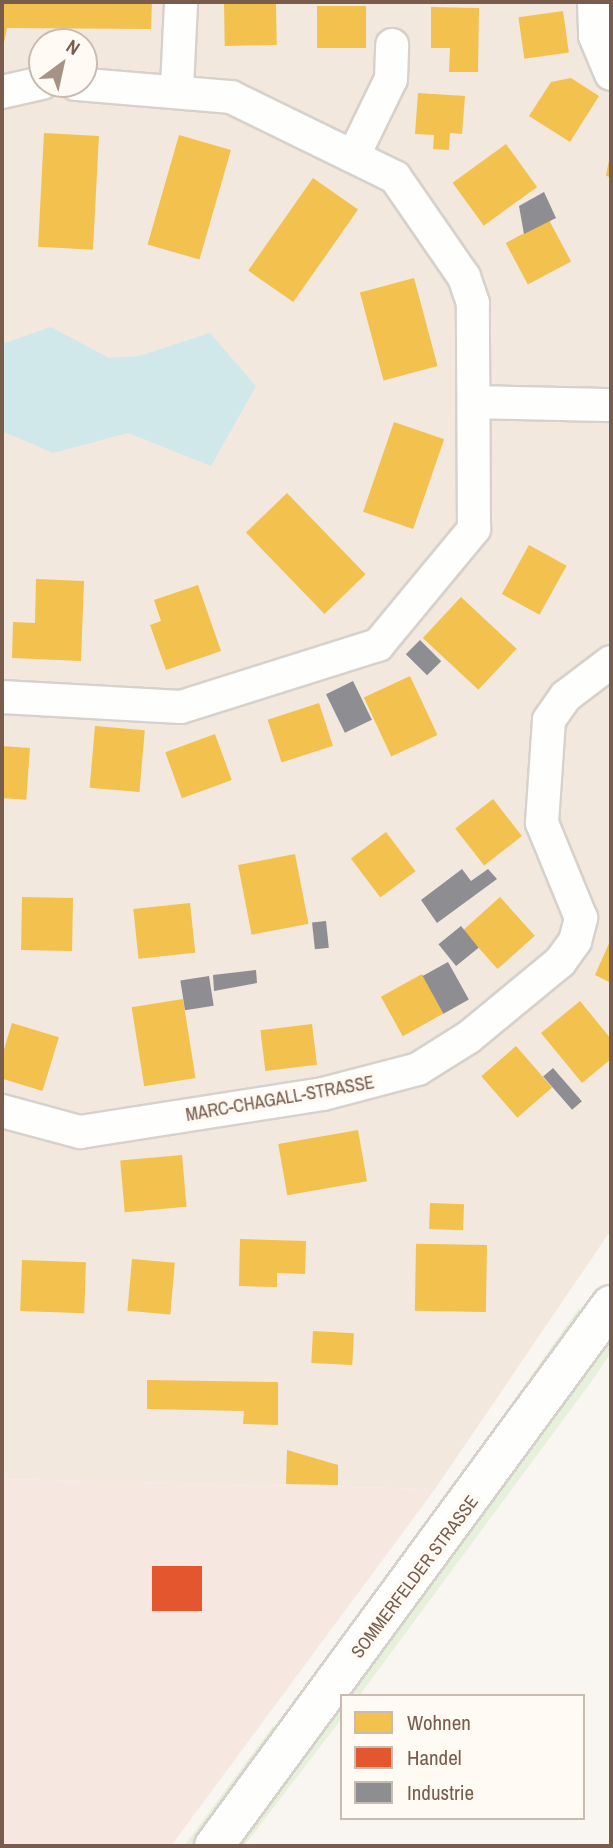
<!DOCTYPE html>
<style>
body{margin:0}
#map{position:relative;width:613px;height:1848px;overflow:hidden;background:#f9f5f0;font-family:"Archivo Narrow",sans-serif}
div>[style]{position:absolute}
.residential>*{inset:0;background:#f2e8de}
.commercial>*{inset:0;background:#f6e8e1}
.green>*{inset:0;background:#e7f0db}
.water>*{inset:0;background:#d0e8ea}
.homes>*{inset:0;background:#f2c14e;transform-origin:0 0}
.shops>*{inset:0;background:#e4572e;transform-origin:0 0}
.industry>*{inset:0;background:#8d8d92;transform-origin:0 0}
.roads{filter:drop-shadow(2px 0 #d7d1cb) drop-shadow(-2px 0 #d7d1cb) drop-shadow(0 2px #d7d1cb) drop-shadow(0 -2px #d7d1cb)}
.street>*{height:32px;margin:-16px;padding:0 16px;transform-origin:16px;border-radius:16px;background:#fefefd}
.secondary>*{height:38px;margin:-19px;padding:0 19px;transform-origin:19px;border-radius:19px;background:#fefefd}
span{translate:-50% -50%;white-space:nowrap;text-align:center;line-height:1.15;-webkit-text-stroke:7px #fffaf3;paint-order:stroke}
.street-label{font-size:18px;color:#7a5c4d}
.frame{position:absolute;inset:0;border:4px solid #7a5c4d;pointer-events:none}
.legend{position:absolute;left:340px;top:1694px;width:245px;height:126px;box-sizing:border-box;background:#fffaf3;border:2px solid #cabbb1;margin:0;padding:9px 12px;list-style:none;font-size:21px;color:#7a5c4d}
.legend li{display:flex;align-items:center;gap:14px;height:35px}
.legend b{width:35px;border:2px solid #cabbb1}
.north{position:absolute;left:28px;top:28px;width:70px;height:70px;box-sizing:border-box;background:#fffaf3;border:2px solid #cabbb1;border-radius:50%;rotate:33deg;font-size:19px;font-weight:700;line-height:28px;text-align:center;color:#7a5c4d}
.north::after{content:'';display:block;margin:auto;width:24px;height:32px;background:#a69286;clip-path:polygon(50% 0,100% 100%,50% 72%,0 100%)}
</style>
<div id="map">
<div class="residential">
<div style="clip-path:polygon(evenodd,2px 2px,611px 2px,611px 1230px,435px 1489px,2px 1479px,2px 2px,42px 42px,84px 42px,84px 84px,42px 84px,42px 42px)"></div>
</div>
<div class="commercial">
<div style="clip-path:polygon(2px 1479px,435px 1489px,171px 1846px,2px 1846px)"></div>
</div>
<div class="green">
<div style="clip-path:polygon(579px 1308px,583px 1320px,473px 1470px,463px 1473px)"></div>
<div style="clip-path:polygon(611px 1331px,611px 1352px,594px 1378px,359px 1696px,345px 1696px)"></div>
<div style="clip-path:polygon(404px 1552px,406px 1559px,299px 1693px)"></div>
<div style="clip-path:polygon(342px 1700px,342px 1718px,244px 1846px,233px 1846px)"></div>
<div style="clip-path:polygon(273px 1726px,276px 1732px,194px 1846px,184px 1846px)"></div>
</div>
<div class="water">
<div style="clip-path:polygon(51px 327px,109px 358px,139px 356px,210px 333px,256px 386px,211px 466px,128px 433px,53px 453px,2px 431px,2px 344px)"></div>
</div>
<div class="homes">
<div style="clip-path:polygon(2px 2px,152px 2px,151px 29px,7px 28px,2px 52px)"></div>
<div style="left:276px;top:3px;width:42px;height:52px;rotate:89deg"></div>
<div style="left:317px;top:6px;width:49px;height:42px"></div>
<div style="clip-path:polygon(431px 7px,479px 8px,478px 72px,449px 72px,450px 48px,431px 48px)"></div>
<div style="left:563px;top:11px;width:42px;height:45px;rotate:82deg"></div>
<div style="clip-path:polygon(571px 78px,599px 96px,570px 142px,529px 116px,551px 82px)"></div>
<div style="clip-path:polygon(418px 93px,465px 96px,462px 134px,450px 133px,449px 150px,433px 149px,434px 135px,415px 134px)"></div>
<div style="left:44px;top:133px;width:55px;height:114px;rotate:3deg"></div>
<div style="left:179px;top:135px;width:54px;height:114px;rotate:16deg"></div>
<div style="left:506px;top:144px;width:53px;height:66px;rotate:54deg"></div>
<div style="clip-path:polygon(610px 155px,611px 156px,611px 177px,606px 176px)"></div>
<div style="left:313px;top:178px;width:55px;height:113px;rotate:35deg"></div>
<div style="left:549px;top:220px;width:47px;height:49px;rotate:62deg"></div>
<div style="left:414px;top:278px;width:91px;height:56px;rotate:75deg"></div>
<div style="left:394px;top:422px;width:53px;height:95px;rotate:19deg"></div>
<div style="left:287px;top:493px;width:113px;height:57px;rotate:46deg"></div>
<div style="left:529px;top:545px;width:43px;height:56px;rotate:29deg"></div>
<div style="clip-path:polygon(36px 579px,84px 581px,81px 661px,12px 658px,13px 622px,35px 623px)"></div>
<div style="clip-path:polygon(198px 585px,221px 651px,166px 670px,150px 625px,161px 621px,154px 600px)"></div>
<div style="left:461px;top:597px;width:76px;height:56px;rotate:43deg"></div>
<div style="left:410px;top:676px;width:65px;height:51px;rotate:65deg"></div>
<div style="left:319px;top:703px;width:45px;height:54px;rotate:72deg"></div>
<div style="left:95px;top:726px;width:50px;height:62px;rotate:5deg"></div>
<div style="left:215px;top:734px;width:49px;height:53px;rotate:70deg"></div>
<div style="left:2px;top:746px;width:28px;height:52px;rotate:4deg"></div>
<div style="left:493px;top:799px;width:47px;height:48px;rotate:52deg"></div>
<div style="left:386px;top:832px;width:49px;height:44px;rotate:53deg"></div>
<div style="left:295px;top:854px;width:71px;height:58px;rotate:79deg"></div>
<div style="left:22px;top:897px;width:51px;height:53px;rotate:1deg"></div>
<div style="left:500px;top:897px;width:52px;height:50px;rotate:48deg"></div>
<div style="left:190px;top:903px;width:50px;height:57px;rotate:84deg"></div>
<div style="clip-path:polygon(611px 939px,611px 983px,595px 975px)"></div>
<div style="left:422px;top:974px;width:45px;height:47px;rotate:61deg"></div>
<div style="left:183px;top:999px;width:80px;height:52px;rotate:81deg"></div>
<div style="clip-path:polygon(580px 1001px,611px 1039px,611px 1059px,582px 1083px,541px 1033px)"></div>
<div style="left:12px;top:1023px;width:49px;height:56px;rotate:17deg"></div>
<div style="left:312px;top:1024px;width:41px;height:52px;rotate:83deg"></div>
<div style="left:516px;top:1046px;width:55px;height:46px;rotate:49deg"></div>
<div style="left:358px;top:1130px;width:52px;height:81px;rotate:80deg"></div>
<div style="left:182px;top:1155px;width:52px;height:62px;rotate:85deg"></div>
<div style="left:430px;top:1203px;width:34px;height:26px;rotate:2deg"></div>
<div style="clip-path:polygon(240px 1239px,306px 1241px,305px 1274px,277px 1273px,277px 1287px,239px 1286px)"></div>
<div style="left:487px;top:1245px;width:67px;height:71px;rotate:91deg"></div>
<div style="left:132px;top:1259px;width:43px;height:52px;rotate:5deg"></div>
<div style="left:22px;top:1260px;width:64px;height:51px;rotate:2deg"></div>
<div style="left:313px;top:1331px;width:41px;height:32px;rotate:3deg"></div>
<div style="clip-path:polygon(147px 1380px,278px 1382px,278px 1425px,243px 1424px,244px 1411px,147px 1409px)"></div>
<div style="clip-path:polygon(287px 1450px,338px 1465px,338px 1485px,286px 1484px)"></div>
</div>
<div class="shops">
<div style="left:152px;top:1566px;width:50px;height:45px"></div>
</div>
<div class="industry">
<div style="clip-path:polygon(544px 192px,556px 218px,524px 234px,519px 206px)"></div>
<div style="left:420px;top:640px;width:30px;height:20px;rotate:45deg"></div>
<div style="left:353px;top:681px;width:43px;height:30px;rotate:64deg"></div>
<div style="clip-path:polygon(462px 869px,471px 881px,488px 869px,497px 879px,437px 923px,421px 900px)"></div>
<div style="left:326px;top:921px;width:27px;height:14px;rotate:84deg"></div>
<div style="left:461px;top:926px;width:28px;height:29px;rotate:51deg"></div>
<div style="left:448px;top:962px;width:43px;height:29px;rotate:61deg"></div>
<div style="clip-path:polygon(256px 970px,257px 983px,214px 991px,213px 975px)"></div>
<div style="left:209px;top:976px;width:30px;height:29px;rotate:81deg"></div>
<div style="left:553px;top:1068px;width:44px;height:13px;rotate:49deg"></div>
</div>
<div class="roads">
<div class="street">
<div style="left:594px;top:2px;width:34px;rotate:88deg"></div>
<div style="left:595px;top:36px;width:41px;rotate:67.2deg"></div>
<div style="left:177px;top:88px;width:86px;rotate:-87.3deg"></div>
<div style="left:2px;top:92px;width:41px;rotate:-12.7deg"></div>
<div style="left:355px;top:153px;width:82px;rotate:-64.1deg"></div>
<div style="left:391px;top:79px;width:34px;rotate:-88deg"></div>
<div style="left:477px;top:402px;width:134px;rotate:1.3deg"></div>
<div style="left:2px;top:697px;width:179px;rotate:3.2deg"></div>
<div style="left:181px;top:707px;width:207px;rotate:-17.5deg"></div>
<div style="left:378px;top:645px;width:151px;rotate:-50.4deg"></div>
<div style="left:474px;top:529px;width:226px;rotate:-90.3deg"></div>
<div style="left:473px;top:303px;width:28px;rotate:-109deg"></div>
<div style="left:464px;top:277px;width:121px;rotate:-124.6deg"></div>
<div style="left:395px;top:177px;width:182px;rotate:-154deg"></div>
<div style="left:231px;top:97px;width:156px;rotate:-175.2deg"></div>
<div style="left:2px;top:1111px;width:81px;rotate:15.1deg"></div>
<div style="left:80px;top:1132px;width:246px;rotate:-8.9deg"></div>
<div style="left:323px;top:1094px;width:98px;rotate:-14.7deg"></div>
<div style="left:418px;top:1069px;width:60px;rotate:-32.1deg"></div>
<div style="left:469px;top:1037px;width:118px;rotate:-39.5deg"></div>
<div style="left:560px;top:962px;width:26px;rotate:-54deg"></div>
<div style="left:575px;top:941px;width:24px;rotate:-75deg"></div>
<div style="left:581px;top:918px;width:103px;rotate:-112.3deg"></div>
<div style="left:542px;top:823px;width:103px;rotate:-86.1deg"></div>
<div style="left:549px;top:720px;width:29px;rotate:-55deg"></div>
<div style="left:566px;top:696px;width:56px;rotate:-37.1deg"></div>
</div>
<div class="secondary">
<div style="left:214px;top:1846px;width:671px;rotate:-53.73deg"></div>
</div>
</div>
<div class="street-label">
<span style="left:280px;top:1099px;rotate:-10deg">MARC-CHAGALL-STRASSE</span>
<span style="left:415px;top:1577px;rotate:-53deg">SOMMERFELDER STRASSE</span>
</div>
<div class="frame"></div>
<ul class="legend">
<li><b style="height:19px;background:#f2c14e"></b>Wohnen</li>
<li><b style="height:19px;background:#e4572e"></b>Handel</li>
<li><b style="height:19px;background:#8d8d92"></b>Industrie</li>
</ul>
<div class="north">N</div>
</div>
